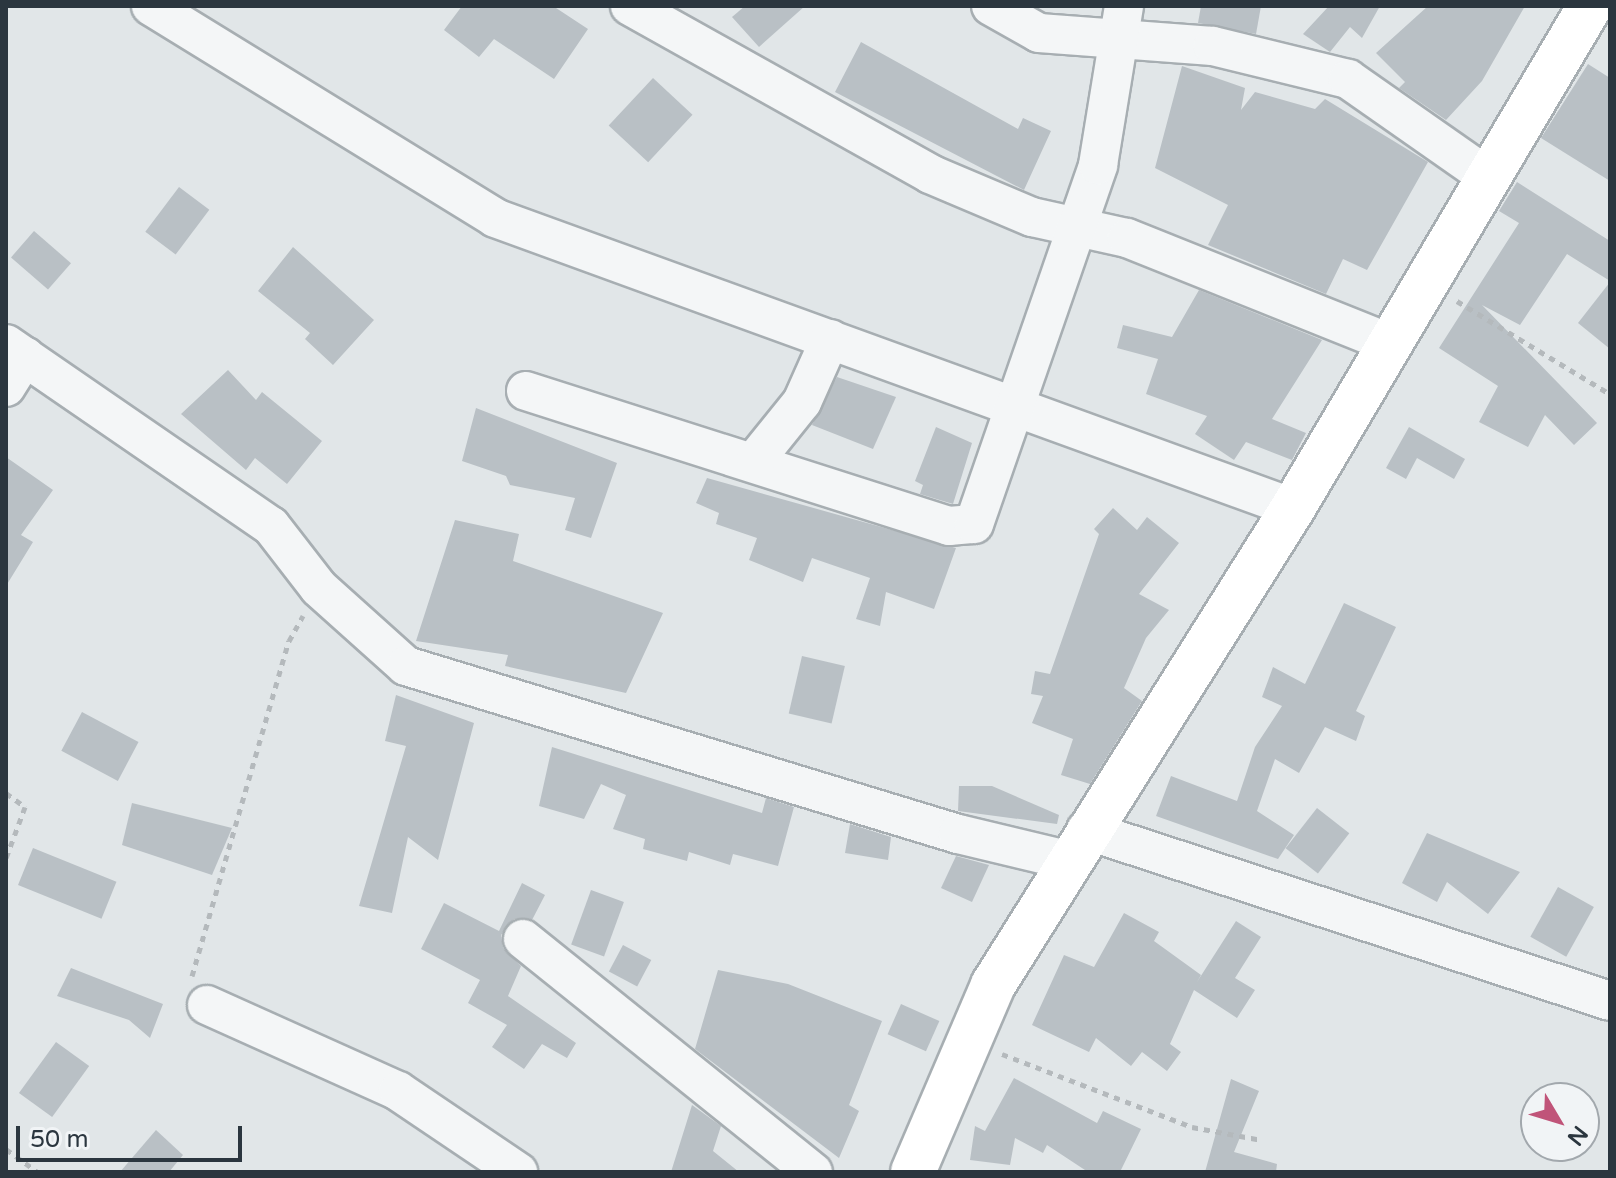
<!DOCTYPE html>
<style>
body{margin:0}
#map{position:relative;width:1616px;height:1178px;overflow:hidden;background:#e1e6e8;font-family:"Varela Round",sans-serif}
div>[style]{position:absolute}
.building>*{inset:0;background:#b9c0c5;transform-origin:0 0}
.path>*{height:5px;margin-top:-2.5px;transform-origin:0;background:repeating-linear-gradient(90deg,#b4b9bc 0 6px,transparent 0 12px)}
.roads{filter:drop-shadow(2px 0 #a7aeb2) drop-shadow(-2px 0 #a7aeb2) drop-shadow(0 2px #a7aeb2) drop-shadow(0 -2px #a7aeb2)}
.minor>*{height:38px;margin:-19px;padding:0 19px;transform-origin:19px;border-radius:19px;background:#f4f6f7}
.major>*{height:44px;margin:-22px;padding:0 22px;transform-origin:22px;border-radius:22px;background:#fff}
span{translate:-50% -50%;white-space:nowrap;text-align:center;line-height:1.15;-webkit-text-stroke:8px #f1f4f6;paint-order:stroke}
.frame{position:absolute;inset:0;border:8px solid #2b363f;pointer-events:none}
.north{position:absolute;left:1520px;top:1082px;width:80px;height:80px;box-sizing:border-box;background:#f1f4f6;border:2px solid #a2a8ad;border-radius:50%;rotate:128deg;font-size:22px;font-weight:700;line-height:32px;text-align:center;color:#2b363f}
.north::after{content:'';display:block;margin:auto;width:28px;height:36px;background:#c05479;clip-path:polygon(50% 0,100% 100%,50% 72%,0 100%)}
.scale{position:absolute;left:16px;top:1126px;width:226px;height:36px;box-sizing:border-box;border:4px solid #2b363f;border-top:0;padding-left:10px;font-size:24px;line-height:28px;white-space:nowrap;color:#2b363f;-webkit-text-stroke:6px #f1f4f6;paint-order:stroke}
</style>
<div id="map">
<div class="building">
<div style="clip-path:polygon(462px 6px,553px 6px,588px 29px,554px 79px,494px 39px,479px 57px,444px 30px)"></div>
<div style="clip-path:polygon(745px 6px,805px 6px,759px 47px,732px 17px)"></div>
<div style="clip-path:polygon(1201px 6px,1261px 6px,1256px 34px,1198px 23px)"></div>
<div style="clip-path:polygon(1329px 6px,1380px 6px,1362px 38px,1350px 27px,1330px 52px,1303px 34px)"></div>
<div style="clip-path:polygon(1428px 6px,1525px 6px,1482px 81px,1446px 120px,1399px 88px,1405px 82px,1376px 53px)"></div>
<div style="clip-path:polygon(861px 42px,1018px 129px,1023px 118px,1051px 131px,1024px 190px,835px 92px)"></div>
<div style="clip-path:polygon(1588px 64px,1610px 78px,1610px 181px,1541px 138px)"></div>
<div style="clip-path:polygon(1182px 66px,1245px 88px,1241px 110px,1255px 92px,1315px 109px,1325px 99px,1428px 162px,1367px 270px,1343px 259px,1326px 294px,1208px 245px,1228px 205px,1155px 168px)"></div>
<div style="left:653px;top:78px;width:54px;height:65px;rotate:43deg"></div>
<div style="clip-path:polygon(1517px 182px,1610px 241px,1610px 281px,1567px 254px,1520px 325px,1482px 305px,1597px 423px,1574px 445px,1545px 415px,1528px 447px,1479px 422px,1498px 386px,1439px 348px,1519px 223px,1499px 211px)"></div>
<div style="left:179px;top:187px;width:38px;height:56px;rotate:37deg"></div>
<div style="left:34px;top:231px;width:49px;height:35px;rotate:41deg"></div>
<div style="clip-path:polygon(293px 247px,374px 320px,333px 365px,305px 339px,310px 333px,258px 291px)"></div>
<div style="clip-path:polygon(1610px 282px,1610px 349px,1578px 323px)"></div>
<div style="clip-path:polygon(1199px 290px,1322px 340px,1272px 419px,1306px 433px,1292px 460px,1246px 442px,1234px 460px,1195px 434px,1207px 416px,1146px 394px,1158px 359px,1117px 348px,1123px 325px,1172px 337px)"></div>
<div style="clip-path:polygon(228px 370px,256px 400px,262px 392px,322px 441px,287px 484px,255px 458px,246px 470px,181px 414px)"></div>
<div style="clip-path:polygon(837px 377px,896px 397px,873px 449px,812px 425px)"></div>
<div style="clip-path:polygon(476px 408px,617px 463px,591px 538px,565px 530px,575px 498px,510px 485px,506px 476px,462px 461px)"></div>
<div style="clip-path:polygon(936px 427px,972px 443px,953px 504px,920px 494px,923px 485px,915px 481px)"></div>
<div style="clip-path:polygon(1409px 427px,1465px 459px,1454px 479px,1417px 458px,1406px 479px,1386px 468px)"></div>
<div style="clip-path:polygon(6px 457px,53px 490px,21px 535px,33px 542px,6px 586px)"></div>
<div style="clip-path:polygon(707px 478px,956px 548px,934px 609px,886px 592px,880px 626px,856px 619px,870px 578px,812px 558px,803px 582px,749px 560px,757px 538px,716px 524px,719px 513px,696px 503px)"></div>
<div style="clip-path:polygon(1113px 508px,1137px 530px,1147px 517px,1179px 543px,1139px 594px,1169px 610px,1146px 638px,1124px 688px,1142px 701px,1090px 784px,1061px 775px,1073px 739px,1032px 723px,1043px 696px,1031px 694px,1035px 671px,1050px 674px,1099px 534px,1094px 529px)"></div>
<div style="clip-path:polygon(455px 520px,519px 534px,513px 561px,663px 613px,626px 693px,505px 666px,508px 655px,416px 641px)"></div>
<div style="clip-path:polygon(1344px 603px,1396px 627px,1356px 711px,1365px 716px,1356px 741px,1325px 727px,1299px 773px,1275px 759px,1257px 811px,1294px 835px,1278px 859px,1156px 816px,1171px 776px,1237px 801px,1255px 747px,1282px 706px,1262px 697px,1273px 667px,1305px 684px)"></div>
<div style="left:802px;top:656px;width:44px;height:59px;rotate:13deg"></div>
<div style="clip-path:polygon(396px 695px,474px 723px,438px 860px,408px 837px,392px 913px,359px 906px,406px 746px,385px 741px)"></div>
<div style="left:82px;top:712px;width:64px;height:44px;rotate:28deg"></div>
<div style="clip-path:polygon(552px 747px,762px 813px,766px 798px,794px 807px,778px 866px,733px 854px,730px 865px,689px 852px,687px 861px,643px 849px,645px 839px,613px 829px,626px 795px,601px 784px,584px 819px,539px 806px)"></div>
<div style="clip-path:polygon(959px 786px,992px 786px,1059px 815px,1057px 824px,958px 811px)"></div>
<div style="clip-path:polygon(132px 803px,232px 828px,212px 875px,122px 845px)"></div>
<div style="left:1317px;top:808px;width:41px;height:51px;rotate:38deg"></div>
<div style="clip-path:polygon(850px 824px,891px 837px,888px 860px,845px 853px)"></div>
<div style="clip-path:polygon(1427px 833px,1520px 872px,1488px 914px,1447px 882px,1437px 902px,1402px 883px)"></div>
<div style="left:33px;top:848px;width:90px;height:40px;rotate:22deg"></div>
<div style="clip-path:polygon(956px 856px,989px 865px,972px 902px,941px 888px)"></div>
<div style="clip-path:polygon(522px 883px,545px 895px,532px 920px,514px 919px,501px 935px,503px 948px,521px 966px,508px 996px,576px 1043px,567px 1058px,542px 1044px,524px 1069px,492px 1047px,507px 1025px,468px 1003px,480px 980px,421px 949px,444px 903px,499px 931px)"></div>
<div style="left:1558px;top:887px;width:41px;height:57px;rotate:29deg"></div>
<div style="left:591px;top:890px;width:35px;height:58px;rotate:20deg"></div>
<div style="clip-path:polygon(1124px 913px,1159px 932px,1154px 941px,1201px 975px,1197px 982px,1236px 921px,1261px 937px,1235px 978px,1255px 990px,1237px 1018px,1194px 990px,1170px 1044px,1181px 1052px,1167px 1071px,1142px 1052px,1131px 1066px,1096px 1038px,1089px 1052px,1032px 1025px,1064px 955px,1094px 967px)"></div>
<div style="left:623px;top:945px;width:32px;height:30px;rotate:28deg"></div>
<div style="clip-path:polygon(71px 968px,163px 1004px,150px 1038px,129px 1020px,57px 996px)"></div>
<div style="clip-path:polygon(718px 970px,788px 984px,882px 1021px,849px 1105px,859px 1111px,839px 1158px,695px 1049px)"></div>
<div style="left:901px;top:1004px;width:42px;height:33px;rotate:24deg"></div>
<div style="left:56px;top:1042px;width:41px;height:63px;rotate:36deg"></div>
<div style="clip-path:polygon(1014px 1078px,1097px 1123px,1103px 1111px,1141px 1129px,1120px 1172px,1088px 1172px,1047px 1145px,1043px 1153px,1015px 1138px,1010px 1165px,970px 1160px,975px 1126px,985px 1131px)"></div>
<div style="clip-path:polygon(1231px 1079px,1259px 1091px,1234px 1152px,1277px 1164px,1276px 1172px,1205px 1172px)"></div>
<div style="clip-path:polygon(692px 1105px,721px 1126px,713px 1151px,739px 1172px,671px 1172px)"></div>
<div style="clip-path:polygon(156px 1130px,183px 1155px,169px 1172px,120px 1172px)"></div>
</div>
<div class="path">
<div style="left:1457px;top:301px;width:179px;rotate:31.3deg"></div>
<div style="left:6px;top:793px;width:24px;rotate:36deg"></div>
<div style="left:25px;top:807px;width:54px;rotate:110.4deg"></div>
<div style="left:192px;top:976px;width:349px;rotate:-73.9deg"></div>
<div style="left:289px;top:641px;width:29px;rotate:-61deg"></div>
<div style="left:1002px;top:1054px;width:204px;rotate:21deg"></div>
<div style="left:1192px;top:1127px;width:71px;rotate:10.5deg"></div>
<div style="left:6px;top:1149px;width:39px;rotate:36deg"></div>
</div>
<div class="roads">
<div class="minor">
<div style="left:151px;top:6px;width:404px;rotate:31.6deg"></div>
<div style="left:495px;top:218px;width:849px;rotate:19.97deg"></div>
<div style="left:630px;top:6px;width:344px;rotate:29.2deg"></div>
<div style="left:930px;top:174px;width:111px;rotate:22.9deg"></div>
<div style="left:1032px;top:217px;width:97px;rotate:12.5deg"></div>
<div style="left:1127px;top:238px;width:280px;rotate:21.8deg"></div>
<div style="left:991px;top:6px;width:55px;rotate:29.4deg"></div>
<div style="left:1039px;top:33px;width:174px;rotate:4.3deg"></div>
<div style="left:1213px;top:46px;width:139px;rotate:13.7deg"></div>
<div style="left:1348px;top:79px;width:167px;rotate:35deg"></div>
<div style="left:6px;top:344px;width:321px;rotate:34.5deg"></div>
<div style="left:271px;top:526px;width:78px;rotate:52.3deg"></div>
<div style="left:319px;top:588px;width:117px;rotate:41.9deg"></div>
<div style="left:406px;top:666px;width:577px;rotate:16.93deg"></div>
<div style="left:958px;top:834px;width:111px;rotate:13.5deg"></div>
<div style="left:6px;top:387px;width:36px;rotate:-58deg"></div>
<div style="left:526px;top:391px;width:444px;rotate:17.7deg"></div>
<div style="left:949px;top:526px;width:25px;rotate:-5deg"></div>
<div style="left:974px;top:524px;width:380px;rotate:-70.9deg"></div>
<div style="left:1098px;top:165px;width:161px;rotate:-80.7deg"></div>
<div style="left:756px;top:459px;width:73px;rotate:-51.1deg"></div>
<div style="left:802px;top:402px;width:69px;rotate:-66deg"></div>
<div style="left:1086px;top:830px;width:551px;rotate:18.07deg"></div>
<div style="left:523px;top:939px;width:372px;rotate:38.8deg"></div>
<div style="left:207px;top:1005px;width:209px;rotate:24.2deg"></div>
<div style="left:398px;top:1091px;width:145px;rotate:34deg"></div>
</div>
<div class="major">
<div style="left:913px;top:1172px;width:203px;rotate:-66.8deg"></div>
<div style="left:993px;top:985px;width:563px;rotate:-57.83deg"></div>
<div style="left:1293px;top:508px;width:583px;rotate:-59.39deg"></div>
</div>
</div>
<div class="frame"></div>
<div class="north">N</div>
<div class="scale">50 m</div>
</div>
